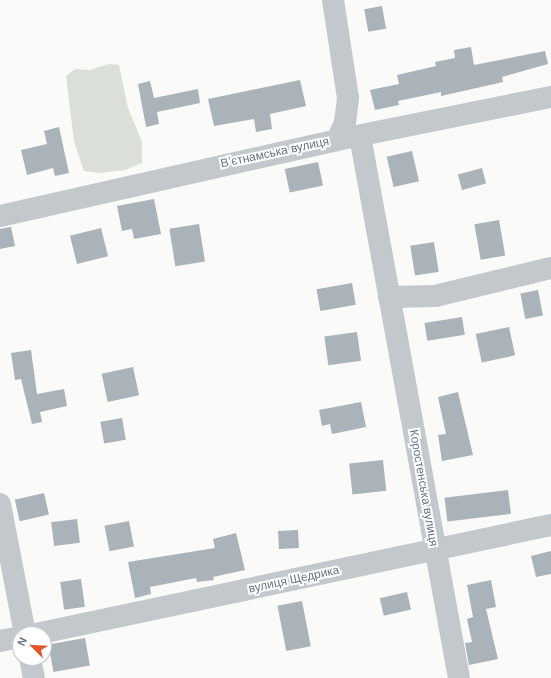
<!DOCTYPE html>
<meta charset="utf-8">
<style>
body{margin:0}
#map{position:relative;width:551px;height:678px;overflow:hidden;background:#fafaf8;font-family:Arial,sans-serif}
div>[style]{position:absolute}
.green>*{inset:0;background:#dadfd7}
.building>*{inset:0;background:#aab3b9;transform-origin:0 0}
.minor>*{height:22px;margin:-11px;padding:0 11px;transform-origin:11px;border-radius:11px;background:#c3c8cc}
span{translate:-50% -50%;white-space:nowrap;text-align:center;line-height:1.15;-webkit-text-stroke:4px #fff;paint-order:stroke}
.street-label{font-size:12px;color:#657683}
.north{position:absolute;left:12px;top:626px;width:40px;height:40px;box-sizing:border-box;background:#fff;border:1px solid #c1c8cd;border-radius:50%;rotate:294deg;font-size:11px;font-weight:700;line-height:16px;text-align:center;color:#657683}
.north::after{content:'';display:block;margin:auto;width:14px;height:18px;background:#e4572e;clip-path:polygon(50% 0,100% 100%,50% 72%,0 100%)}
</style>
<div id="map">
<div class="green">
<div style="clip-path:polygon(109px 64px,119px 65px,128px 108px,142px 142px,142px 163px,125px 170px,99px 173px,84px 171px,74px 141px,66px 76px,75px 69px,89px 70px)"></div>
</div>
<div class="building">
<div style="left:382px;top:6px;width:23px;height:18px;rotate:80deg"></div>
<div style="clip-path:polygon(471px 47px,474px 65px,545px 51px,548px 64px,502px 77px,503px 82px,441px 96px,441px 92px,398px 101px,399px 105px,375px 110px,370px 90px,399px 84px,397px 75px,436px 66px,435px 62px,455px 58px,454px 50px)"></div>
<div style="clip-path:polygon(300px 80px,306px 106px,270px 114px,272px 129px,256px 132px,254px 119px,214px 126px,208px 99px)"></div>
<div style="clip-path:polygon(150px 81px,154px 98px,198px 89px,200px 103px,157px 112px,159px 124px,146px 127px,138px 84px)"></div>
<div style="clip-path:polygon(59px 127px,69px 173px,55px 176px,53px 168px,27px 175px,21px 150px,47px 144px,44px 131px)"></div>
<div style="left:412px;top:151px;width:31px;height:26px;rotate:77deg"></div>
<div style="left:318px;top:162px;width:24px;height:34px;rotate:78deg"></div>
<div style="left:482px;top:168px;width:16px;height:25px;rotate:75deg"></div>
<div style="clip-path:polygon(154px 199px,161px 234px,134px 239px,132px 229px,122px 231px,117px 206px)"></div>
<div style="left:499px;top:220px;width:36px;height:25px;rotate:80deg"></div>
<div style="left:199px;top:224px;width:38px;height:30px;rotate:81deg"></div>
<div style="clip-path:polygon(11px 227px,15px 246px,0 249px,0 229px)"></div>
<div style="left:101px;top:228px;width:29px;height:32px;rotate:76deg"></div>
<div style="left:434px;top:242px;width:30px;height:24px;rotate:81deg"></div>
<div style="left:352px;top:283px;width:22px;height:36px;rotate:80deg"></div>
<div style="left:538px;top:290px;width:26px;height:18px;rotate:79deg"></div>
<div style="left:462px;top:317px;width:18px;height:38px;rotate:81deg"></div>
<div style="left:509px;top:327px;width:29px;height:34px;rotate:78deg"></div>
<div style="left:357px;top:332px;width:29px;height:33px;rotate:82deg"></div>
<div style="clip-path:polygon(31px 350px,37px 394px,64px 389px,67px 406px,40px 412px,42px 422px,32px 424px,21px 379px,15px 380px,11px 353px)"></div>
<div style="left:133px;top:367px;width:29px;height:32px;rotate:78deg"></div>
<div style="clip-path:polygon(458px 392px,473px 455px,442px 461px,438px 435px,446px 434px,438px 397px)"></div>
<div style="clip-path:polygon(361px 402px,366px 427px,332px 434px,330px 424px,322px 426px,319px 410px)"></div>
<div style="left:122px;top:418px;width:22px;height:22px;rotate:80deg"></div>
<div style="left:383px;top:460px;width:31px;height:34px;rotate:84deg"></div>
<div style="left:508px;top:490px;width:24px;height:64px;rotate:83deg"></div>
<div style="left:44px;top:493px;width:22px;height:30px;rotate:77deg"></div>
<div style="left:77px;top:519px;width:24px;height:26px;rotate:83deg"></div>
<div style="left:129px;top:521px;width:26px;height:25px;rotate:79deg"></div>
<div style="left:298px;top:530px;width:18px;height:20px;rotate:87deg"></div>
<div style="clip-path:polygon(236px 533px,245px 570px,213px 577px,214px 580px,197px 582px,196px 578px,150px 587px,151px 594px,135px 598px,128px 562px,215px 548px,213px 539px)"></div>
<div style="clip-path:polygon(551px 551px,551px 574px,536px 577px,531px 556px)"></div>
<div style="left:81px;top:579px;width:28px;height:21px;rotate:82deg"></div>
<div style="clip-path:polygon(491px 580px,496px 607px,486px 609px,498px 659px,469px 665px,465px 643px,472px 642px,467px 619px,473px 617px,467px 585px)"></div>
<div style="left:407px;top:592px;width:18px;height:28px;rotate:77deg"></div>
<div style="left:302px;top:601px;width:46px;height:25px;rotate:79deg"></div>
<div style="left:85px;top:638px;width:28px;height:37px;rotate:80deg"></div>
</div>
<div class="minor">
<div style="left:333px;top:0;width:99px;rotate:81.3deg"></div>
<div style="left:348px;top:98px;width:25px;rotate:97deg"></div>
<div style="left:345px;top:123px;width:19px;rotate:115deg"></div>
<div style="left:360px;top:136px;width:551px;rotate:79.65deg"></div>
<div style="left:0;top:216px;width:345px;rotate:-12.7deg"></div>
<div style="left:337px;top:140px;width:218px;rotate:-11.4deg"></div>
<div style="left:389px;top:297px;width:46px;rotate:-1.2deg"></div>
<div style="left:435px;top:296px;width:119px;rotate:-13.6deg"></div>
<div style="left:0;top:504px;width:132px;rotate:79.1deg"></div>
<div style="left:36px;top:634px;width:526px;rotate:-11.95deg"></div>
<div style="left:0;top:641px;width:20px;rotate:-11deg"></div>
<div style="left:30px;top:658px;width:20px;rotate:79deg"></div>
</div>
<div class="street-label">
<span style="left:275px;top:153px;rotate:-12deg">Вʼєтнамська вулиця</span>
<span style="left:423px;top:488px;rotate:80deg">Коростенська вулиця</span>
<span style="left:294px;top:580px;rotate:-12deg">вулиця Щедрика</span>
</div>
<div class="north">N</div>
</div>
